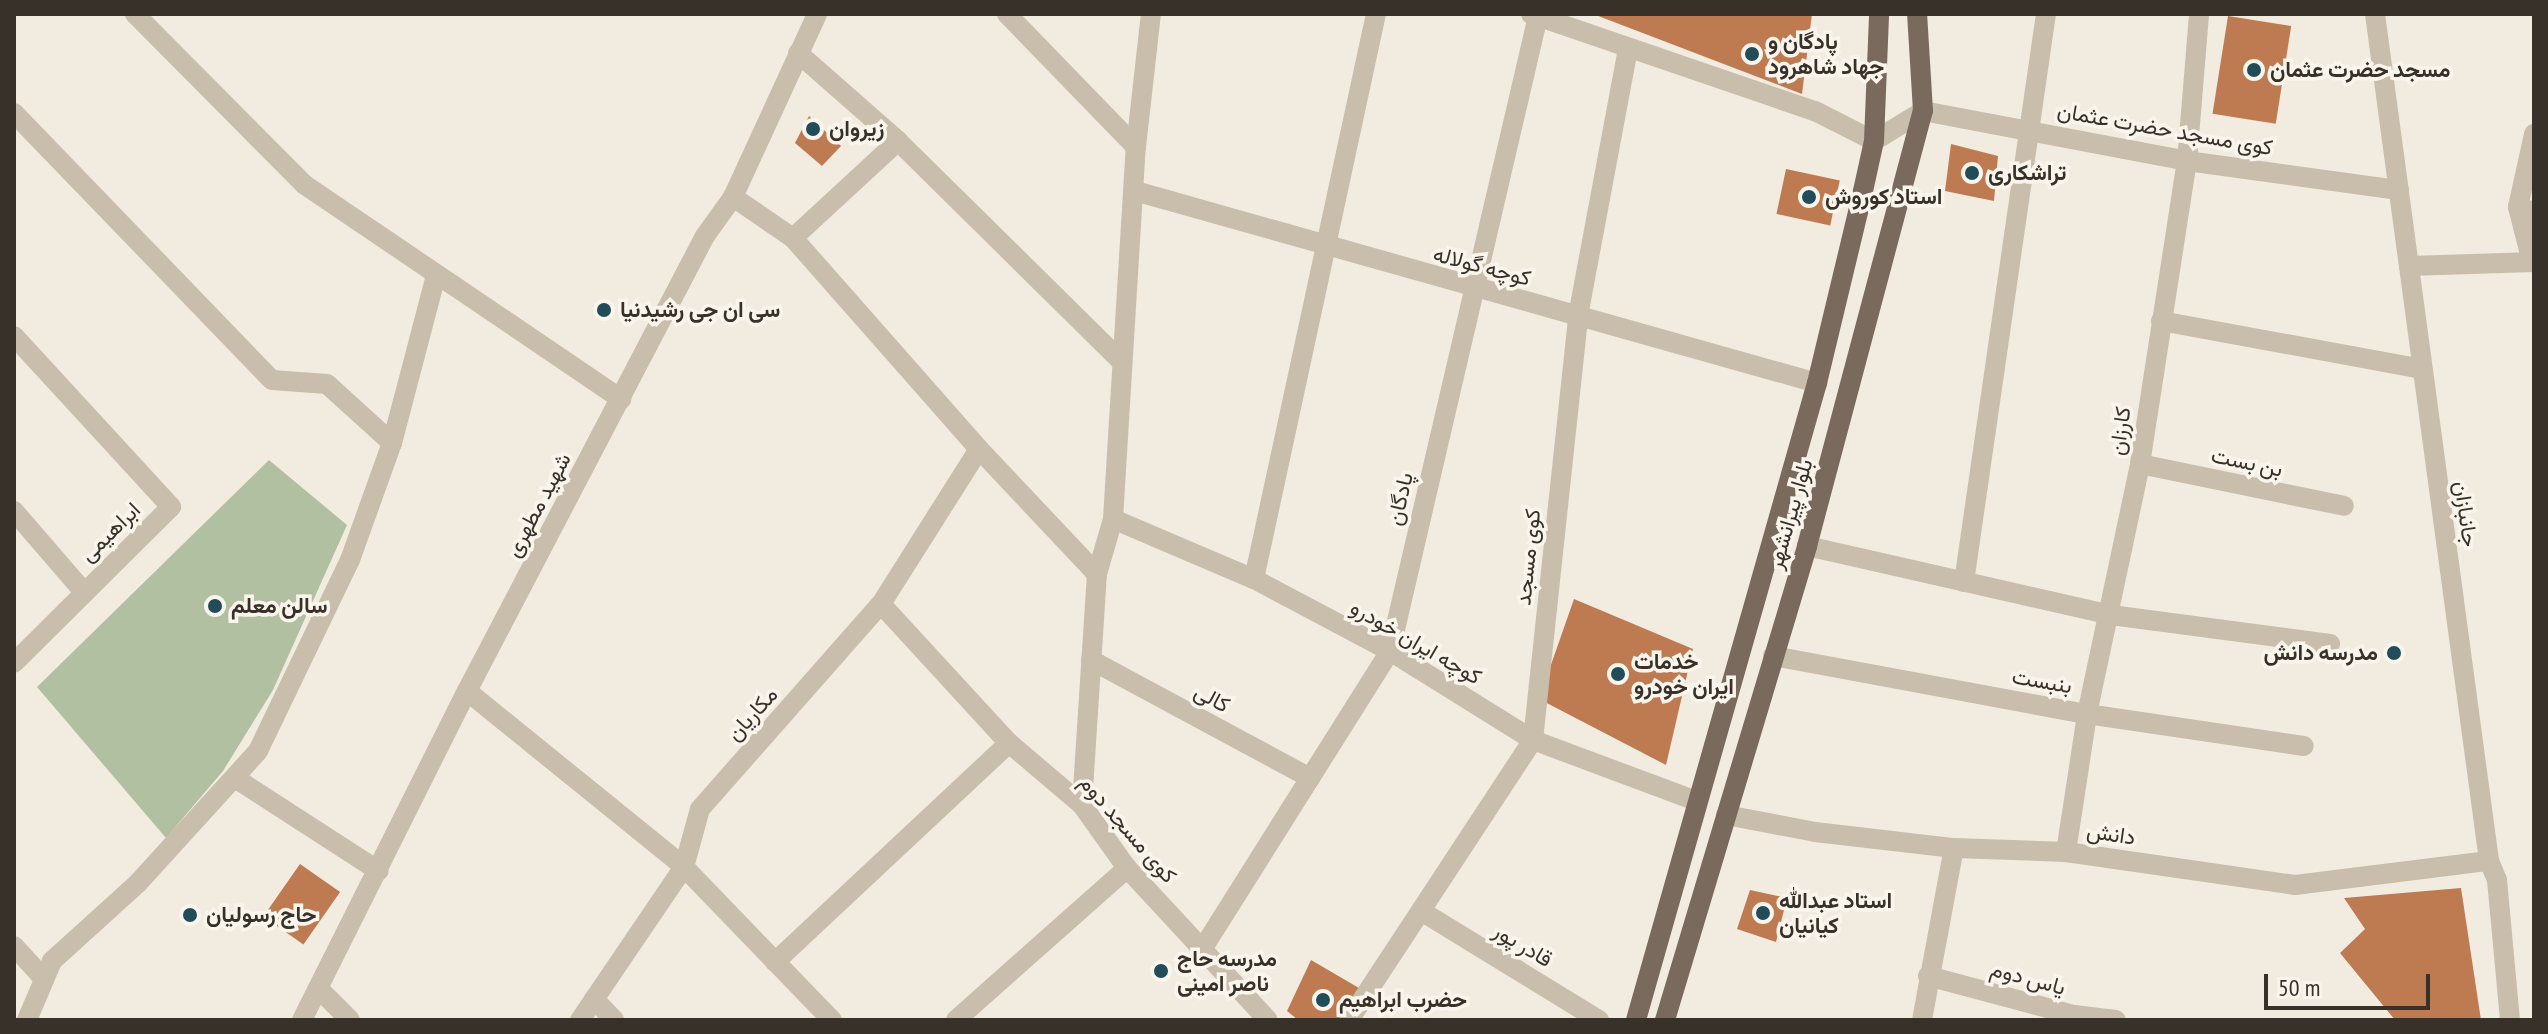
<!DOCTYPE html>
<meta charset="utf-8">
<style>
body{margin:0}
#map{position:relative;width:2548px;height:1034px;overflow:hidden;background:#f2ece0;font-family:"PT Sans Narrow",Vazirmatn,sans-serif}
div>[style]{position:absolute}
.green>*{inset:0;background:#b1c0a0}
.building>*{inset:0;background:#be7b51;transform-origin:0 0}
.minor>*{height:20px;margin:-10px;padding:0 10px;transform-origin:10px;border-radius:10px;background:#c9beac}
.major>*{height:20px;margin:-10px;padding:0 10px;transform-origin:10px;border-radius:10px;background:#796a5d}
.dots>*{width:22px;height:22px;translate:-50% -50%;box-sizing:border-box;border:4px solid #f9f5ec;border-radius:50%}
span{translate:-50% -50%;white-space:nowrap;text-align:center;line-height:1.15;-webkit-text-stroke:7px #f9f5ec;paint-order:stroke}
.poi-label{font-size:22px;color:#38312a;font-weight:700}
.left{translate:0 -50%;text-align:left}
.right{translate:-100% -50%;text-align:right}
.street-label{font-size:22px;color:#38312a}
.frame{position:absolute;inset:0;border:16px solid #38312a;pointer-events:none}
.scale{position:absolute;left:2264px;top:974px;width:166px;height:36px;box-sizing:border-box;border:4px solid #38312a;border-top:0;padding-left:10px;font-size:24px;line-height:28px;white-space:nowrap;color:#38312a;-webkit-text-stroke:6px #f9f5ec;paint-order:stroke}
</style>
<div id="map">
<div class="green">
<div style="clip-path:polygon(269px 460px,347px 525px,273px 690px,223px 771px,166px 838px,37px 687px)"></div>
</div>
<div class="building">
<div style="clip-path:polygon(1593px 14px,1812px 14px,1802px 94px)"></div>
<div style="left:2228px;top:16px;width:64px;height:99px;rotate:9deg"></div>
<div style="clip-path:polygon(809px 116px,841px 146px,822px 166px,795px 143px)"></div>
<div style="clip-path:polygon(1951px 144px,1998px 156px,1994px 201px,1945px 191px)"></div>
<div style="left:1786px;top:169px;width:55px;height:46px;rotate:12deg"></div>
<div style="clip-path:polygon(1574px 599px,1693px 649px,1666px 765px,1539px 699px)"></div>
<div style="left:300px;top:864px;width:49px;height:64px;rotate:35deg"></div>
<div style="clip-path:polygon(2461px 888px,2481px 1020px,2395px 1020px,2340px 953px,2365px 929px,2344px 898px)"></div>
<div style="clip-path:polygon(1750px 890px,1787px 898px,1776px 942px,1737px 929px)"></div>
<div style="clip-path:polygon(1311px 960px,1359px 988px,1344px 1020px,1298px 1020px,1287px 1011px)"></div>
</div>
<div class="minor">
<div style="left:135px;top:14px;width:241px;rotate:45.2deg"></div>
<div style="left:305px;top:185px;width:382px;rotate:34.1deg"></div>
<div style="left:1007px;top:14px;width:185px;rotate:45.9deg"></div>
<div style="left:1531px;top:14px;width:300px;rotate:18.9deg"></div>
<div style="left:1815px;top:111px;width:66px;rotate:27deg"></div>
<div style="left:1874px;top:141px;width:57px;rotate:-31.5deg"></div>
<div style="left:1923px;top:111px;width:269px;rotate:10.7deg"></div>
<div style="left:2187px;top:161px;width:214px;rotate:7.8deg"></div>
<div style="left:2375px;top:14px;width:855px;rotate:82.33deg"></div>
<div style="left:2489px;top:861px;width:21px;rotate:67deg"></div>
<div style="left:2497px;top:880px;width:141px;rotate:84.7deg"></div>
<div style="left:798px;top:53px;width:133px;rotate:41.3deg"></div>
<div style="left:898px;top:141px;width:313px;rotate:44.6deg"></div>
<div style="left:14px;top:113px;width:371px;rotate:46deg"></div>
<div style="left:272px;top:380px;width:55px;rotate:4.2deg"></div>
<div style="left:327px;top:384px;width:88px;rotate:42.2deg"></div>
<div style="left:1135px;top:191px;width:709px;rotate:15.72deg"></div>
<div style="left:733px;top:197px;width:73px;rotate:34.3deg"></div>
<div style="left:793px;top:238px;width:281px;rotate:48.6deg"></div>
<div style="left:979px;top:449px;width:172px;rotate:46.7deg"></div>
<div style="left:2518px;top:207px;width:75px;rotate:-77.6deg"></div>
<div style="left:793px;top:238px;width:143px;rotate:-42.7deg"></div>
<div style="left:2532px;top:262px;width:57px;rotate:-104.3deg"></div>
<div style="left:2518px;top:207px;width:17px;rotate:17deg"></div>
<div style="left:2409px;top:266px;width:125px;rotate:-1.8deg"></div>
<div style="left:2161px;top:321px;width:265px;rotate:10.4deg"></div>
<div style="left:14px;top:336px;width:232px;rotate:47.4deg"></div>
<div style="left:171px;top:507px;width:221px;rotate:135.2deg"></div>
<div style="left:2140px;top:464px;width:208px;rotate:11.6deg"></div>
<div style="left:14px;top:511px;width:106px;rotate:49.2deg"></div>
<div style="left:1113px;top:519px;width:153px;rotate:23.1deg"></div>
<div style="left:1254px;top:579px;width:154px;rotate:27.9deg"></div>
<div style="left:1390px;top:651px;width:168px;rotate:31.9deg"></div>
<div style="left:1533px;top:740px;width:174px;rotate:20.5deg"></div>
<div style="left:1807px;top:546px;width:312px;rotate:12.8deg"></div>
<div style="left:2111px;top:615px;width:221px;rotate:7.5deg"></div>
<div style="left:1254px;top:579px;width:578px;rotate:-77.82deg"></div>
<div style="left:1964px;top:582px;width:574px;rotate:-81.79deg"></div>
<div style="left:881px;top:604px;width:189px;rotate:47.4deg"></div>
<div style="left:1009px;top:743px;width:96px;rotate:40.3deg"></div>
<div style="left:1082px;top:805px;width:77px;rotate:54.5deg"></div>
<div style="left:1127px;top:868px;width:207px;rotate:47.2deg"></div>
<div style="left:1773px;top:656px;width:319px;rotate:10.5deg"></div>
<div style="left:2087px;top:714px;width:219px;rotate:8.4deg"></div>
<div style="left:1091px;top:660px;width:249px;rotate:28.3deg"></div>
<div style="left:467px;top:691px;width:279px;rotate:39deg"></div>
<div style="left:684px;top:867px;width:213px;rotate:46deg"></div>
<div style="left:235px;top:778px;width:171px;rotate:32.9deg"></div>
<div style="left:1082px;top:805px;width:231px;rotate:-86.3deg"></div>
<div style="left:1097px;top:574px;width:57px;rotate:-73.8deg"></div>
<div style="left:1113px;top:519px;width:373px;rotate:-86.5deg"></div>
<div style="left:1136px;top:147px;width:134px;rotate:-83.6deg"></div>
<div style="left:1726px;top:815px;width:91px;rotate:10.8deg"></div>
<div style="left:1815px;top:832px;width:140px;rotate:6.6deg"></div>
<div style="left:1954px;top:848px;width:112px;rotate:2deg"></div>
<div style="left:2066px;top:852px;width:231px;rotate:8.2deg"></div>
<div style="left:2295px;top:885px;width:195px;rotate:-7.1deg"></div>
<div style="left:2066px;top:852px;width:140px;rotate:-81.3deg"></div>
<div style="left:2087px;top:714px;width:256px;rotate:-78deg"></div>
<div style="left:2140px;top:464px;width:307px;rotate:-81.2deg"></div>
<div style="left:2187px;top:161px;width:147px;rotate:-85.3deg"></div>
<div style="left:1421px;top:911px;width:209px;rotate:31.5deg"></div>
<div style="left:14px;top:946px;width:45px;rotate:47.7deg"></div>
<div style="left:1203px;top:948px;width:351px;rotate:-57.8deg"></div>
<div style="left:1390px;top:651px;width:652px;rotate:-76.88deg"></div>
<div style="left:775px;top:962px;width:320px;rotate:-43.1deg"></div>
<div style="left:1928px;top:976px;width:151px;rotate:15deg"></div>
<div style="left:2074px;top:1015px;width:42px;rotate:6.8deg"></div>
<div style="left:318px;top:988px;width:45px;rotate:45deg"></div>
<div style="left:594px;top:999px;width:29px;rotate:46deg"></div>
<div style="left:27px;top:1020px;width:64px;rotate:-67deg"></div>
<div style="left:52px;top:961px;width:116px;rotate:-42.2deg"></div>
<div style="left:138px;top:883px;width:178px;rotate:-47.7deg"></div>
<div style="left:258px;top:751px;width:212px;rotate:-64.3deg"></div>
<div style="left:350px;top:560px;width:124px;rotate:-70.3deg"></div>
<div style="left:392px;top:443px;width:174px;rotate:-75.3deg"></div>
<div style="left:302px;top:1020px;width:368px;rotate:-63.4deg"></div>
<div style="left:467px;top:691px;width:513px;rotate:-62.39deg"></div>
<div style="left:705px;top:236px;width:48px;rotate:-54.3deg"></div>
<div style="left:733px;top:197px;width:201px;rotate:-65.3deg"></div>
<div style="left:580px;top:1020px;width:185px;rotate:-55.8deg"></div>
<div style="left:684px;top:867px;width:60px;rotate:-74.6deg"></div>
<div style="left:700px;top:809px;width:273px;rotate:-48.6deg"></div>
<div style="left:881px;top:604px;width:183px;rotate:-57.7deg"></div>
<div style="left:956px;top:1020px;width:229px;rotate:-41.6deg"></div>
<div style="left:1349px;top:1020px;width:335px;rotate:-56.7deg"></div>
<div style="left:1533px;top:740px;width:426px;rotate:-83.9deg"></div>
<div style="left:1578px;top:316px;width:271px;rotate:-79.4deg"></div>
<div style="left:1922px;top:1020px;width:175px;rotate:-79.5deg"></div>
</div>
<div class="major">
<div style="left:1636px;top:1020px;width:662px;rotate:-74.14deg"></div>
<div style="left:1817px;top:383px;width:197px;rotate:-76.5deg"></div>
<div style="left:1863px;top:191px;width:51px;rotate:-77.6deg"></div>
<div style="left:1874px;top:141px;width:127px;rotate:-87.7deg"></div>
<div style="left:1665px;top:1020px;width:495px;rotate:-73.3deg"></div>
<div style="left:1807px;top:546px;width:450px;rotate:-75.1deg"></div>
<div style="left:1923px;top:111px;width:97px;rotate:-93.5deg"></div>
</div>
<div class="dots">
<div style="left:1752px;top:54px;background:#224c57"></div>
<div style="left:2254px;top:70px;background:#224c57"></div>
<div style="left:813px;top:129px;background:#224c57"></div>
<div style="left:1972px;top:173px;background:#224c57"></div>
<div style="left:1809px;top:197px;background:#224c57"></div>
<div style="left:604px;top:310px;background:#224c57"></div>
<div style="left:215px;top:606px;background:#224c57"></div>
<div style="left:2394px;top:653px;background:#224c57"></div>
<div style="left:1618px;top:674px;background:#224c57"></div>
<div style="left:1763px;top:913px;background:#224c57"></div>
<div style="left:190px;top:915px;background:#224c57"></div>
<div style="left:1161px;top:971px;background:#224c57"></div>
<div style="left:1323px;top:1000px;background:#224c57"></div>
</div>
<div class="poi-label">
<span class="left" style="left:1768px;top:54px">پادگان و<br>جهاد شاهرود</span>
<span class="left" style="left:2270px;top:70px">مسجد حضرت عثمان</span>
<span class="left" style="left:829px;top:129px">زیروان</span>
<span class="left" style="left:1988px;top:173px">تراشکاری</span>
<span class="left" style="left:1825px;top:197px">استاد کوروش</span>
<span class="left" style="left:620px;top:310px">سی ان جی رشیدنیا</span>
<span class="left" style="left:231px;top:606px">سالن معلم</span>
<span class="right" style="left:2378px;top:653px">مدرسه دانش</span>
<span class="left" style="left:1634px;top:674px">خدمات<br>ایران خودرو</span>
<span class="left" style="left:1779px;top:913px">استاد عبدالله<br>کیانیان</span>
<span class="left" style="left:206px;top:915px">حاج رسولیان</span>
<span class="left" style="left:1177px;top:971px">مدرسه حاج<br>ناصر امینی</span>
<span class="left" style="left:1339px;top:1000px">حضرب ابراهیم</span>
</div>
<div class="street-label">
<span style="left:2165px;top:129px;rotate:10deg">کوی مسجد حضرت عثمان</span>
<span style="left:1482px;top:266px;rotate:15deg">کوچه گولاله</span>
<span style="left:2120px;top:431px;rotate:-82deg">کارزان</span>
<span style="left:2247px;top:462px;rotate:12deg">بن بست</span>
<span style="left:1400px;top:499px;rotate:-77deg">پادگان</span>
<span style="left:538px;top:505px;rotate:-62deg">شهید مطهری</span>
<span style="left:1790px;top:514px;rotate:-74deg">بلوار پیرانشهر</span>
<span style="left:2466px;top:514px;rotate:82deg">جانبازان</span>
<span style="left:110px;top:532px;rotate:-44deg">ابراهیمی</span>
<span style="left:1528px;top:557px;rotate:-84deg">کوی مسجد</span>
<span style="left:1416px;top:642px;rotate:30deg">کوچه ایران خودرو</span>
<span style="left:2042px;top:681px;rotate:10deg">بنبست</span>
<span style="left:1212px;top:698px;rotate:28deg">کالی</span>
<span style="left:752px;top:714px;rotate:-48deg">مکاریان</span>
<span style="left:1128px;top:829px;rotate:49deg">کوی مسجد دوم</span>
<span style="left:2111px;top:834px;rotate:8deg">دانش</span>
<span style="left:1523px;top:945px;rotate:31deg">قادر پور</span>
<span style="left:2028px;top:978px;rotate:15deg">یاس دوم</span>
</div>
<div class="frame"></div>
<div class="scale">50 m</div>
</div>
